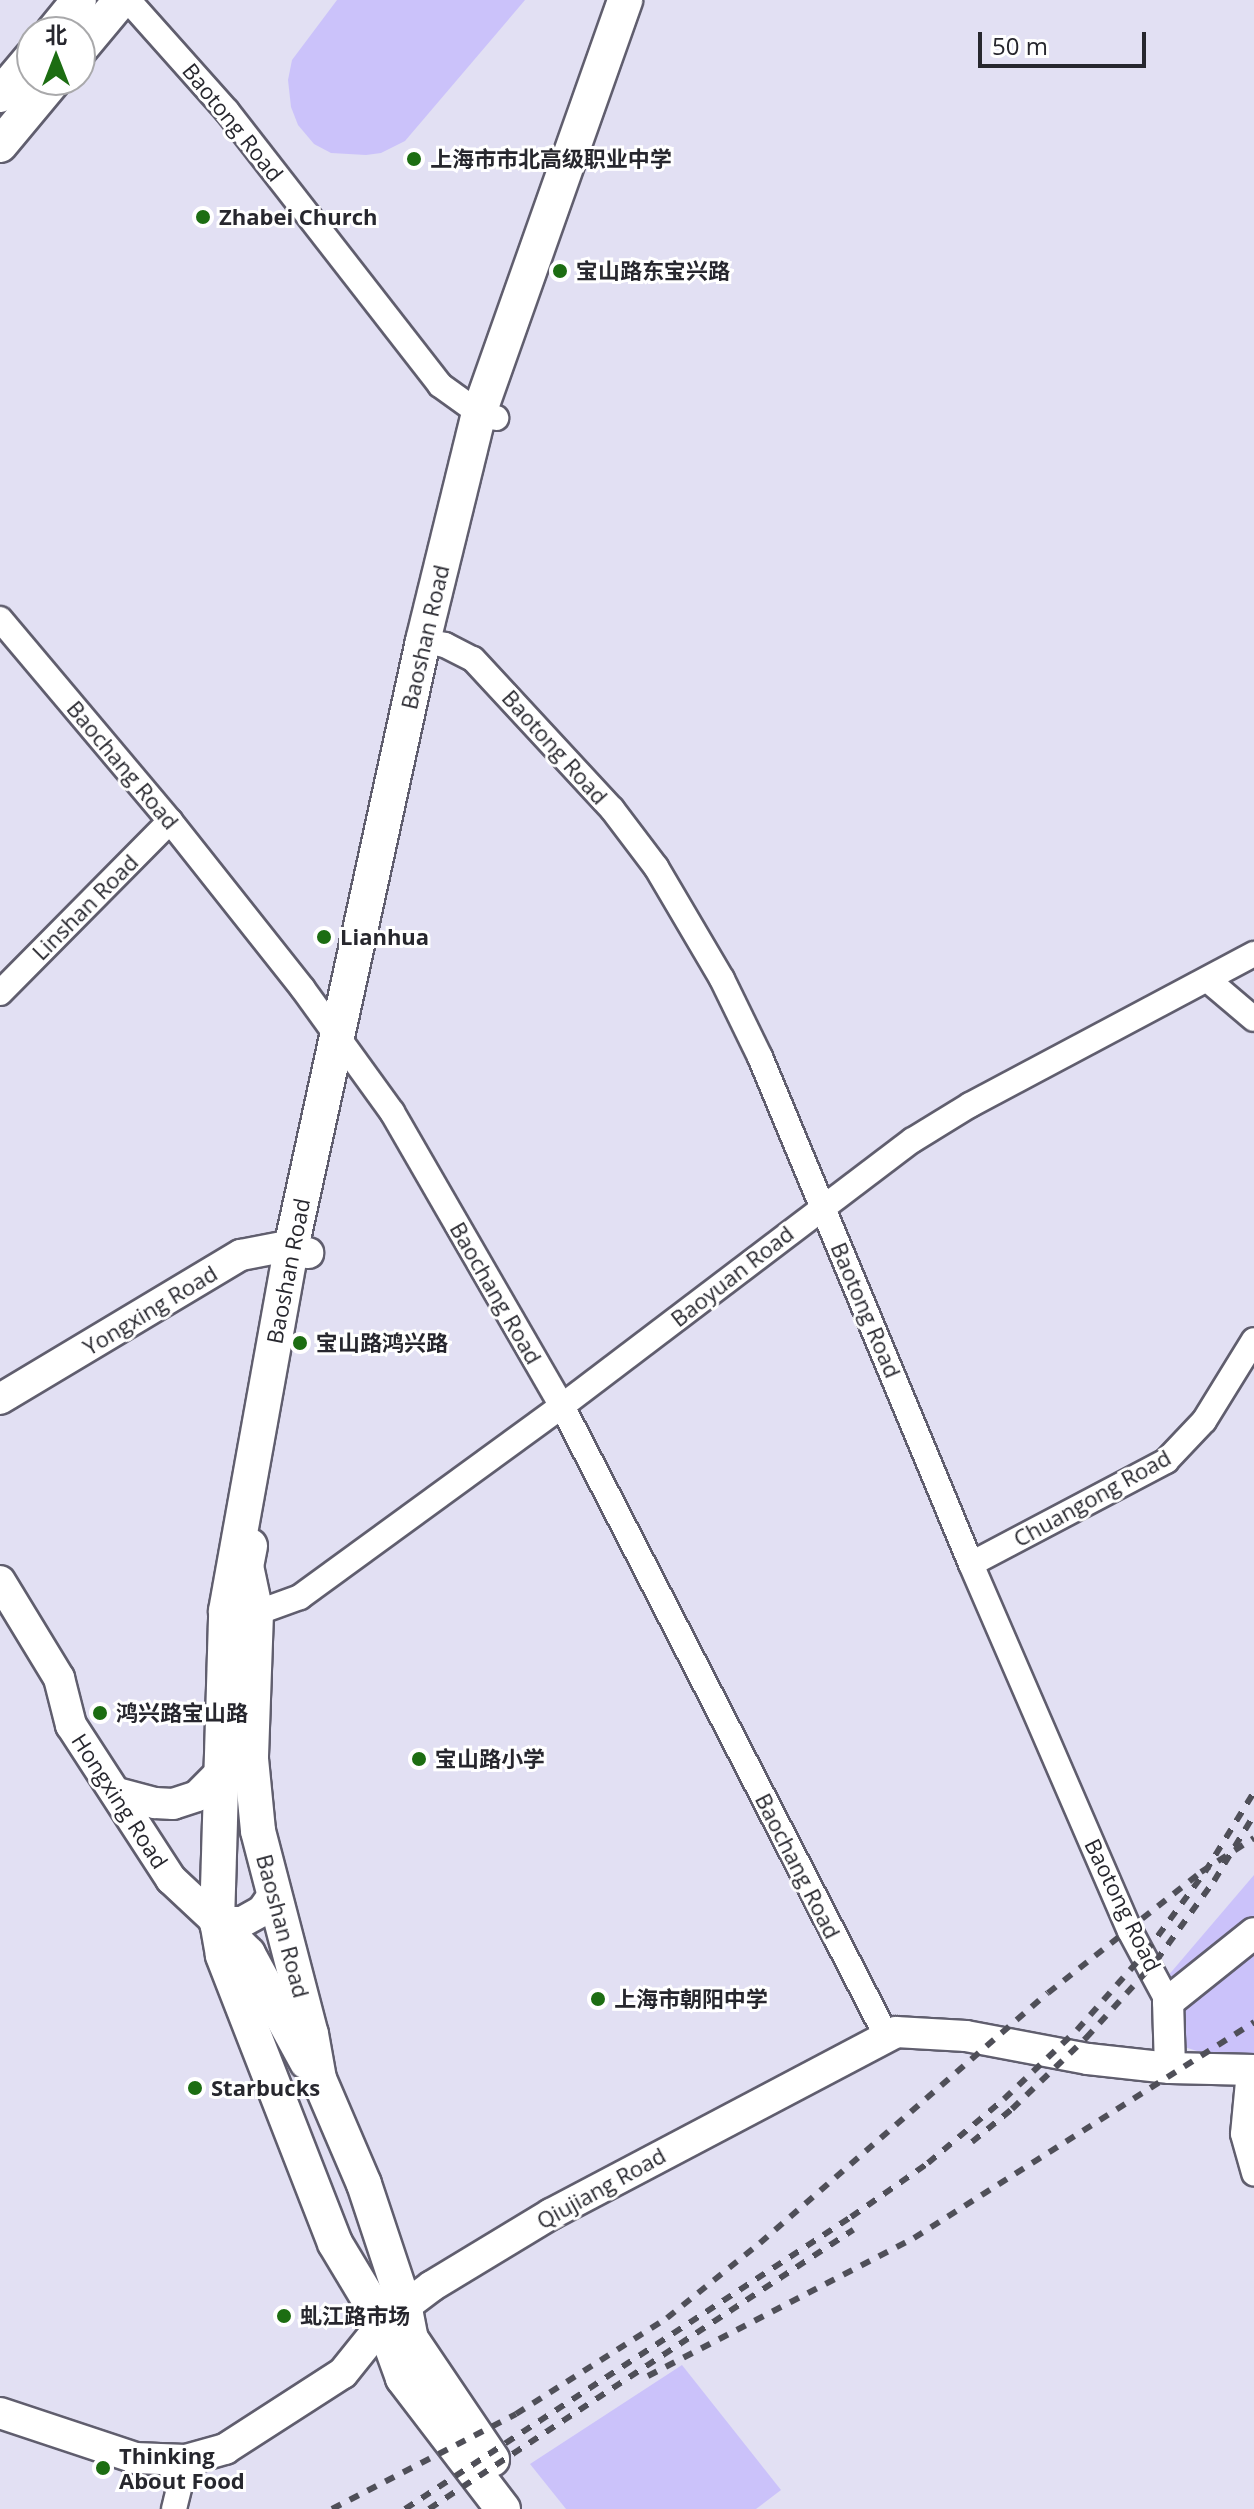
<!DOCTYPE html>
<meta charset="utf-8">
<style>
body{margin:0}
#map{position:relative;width:1254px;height:2509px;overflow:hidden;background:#e2e0f3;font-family:"Open Sans","Noto Sans SC",sans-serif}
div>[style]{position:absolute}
.green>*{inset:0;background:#cbc2fa}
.roads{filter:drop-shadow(2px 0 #605e6e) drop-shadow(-2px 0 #605e6e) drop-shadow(0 2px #605e6e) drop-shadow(0 -2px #605e6e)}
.minor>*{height:24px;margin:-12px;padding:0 12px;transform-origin:12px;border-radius:12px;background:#fff}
.tertiary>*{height:30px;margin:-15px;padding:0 15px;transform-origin:15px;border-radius:15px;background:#fff}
.secondary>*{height:34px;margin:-17px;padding:0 17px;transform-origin:17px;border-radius:17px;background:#fff}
.rail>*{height:6px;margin-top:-3px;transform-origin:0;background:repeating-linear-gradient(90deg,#4f4f58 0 10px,transparent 0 20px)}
.dots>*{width:22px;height:22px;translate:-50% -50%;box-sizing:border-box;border:4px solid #fff;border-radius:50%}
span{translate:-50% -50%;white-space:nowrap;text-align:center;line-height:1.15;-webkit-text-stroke:6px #fff;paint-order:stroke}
.street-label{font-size:22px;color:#27272e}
.poi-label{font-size:22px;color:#27272e;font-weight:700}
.left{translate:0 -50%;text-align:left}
.north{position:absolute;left:16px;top:16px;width:80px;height:80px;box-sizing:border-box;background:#fff;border:2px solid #a9a9ab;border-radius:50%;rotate:0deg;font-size:22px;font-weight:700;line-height:32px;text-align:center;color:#27272e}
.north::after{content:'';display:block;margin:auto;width:28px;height:36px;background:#1c6d12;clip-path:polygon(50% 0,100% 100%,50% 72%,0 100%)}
.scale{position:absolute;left:978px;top:32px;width:168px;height:36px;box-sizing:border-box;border:4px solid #27272e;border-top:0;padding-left:10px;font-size:24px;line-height:28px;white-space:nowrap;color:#27272e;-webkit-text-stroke:6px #fff;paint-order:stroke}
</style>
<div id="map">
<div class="green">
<div style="clip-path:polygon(337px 0,525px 0,405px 141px,381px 153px,366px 155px,331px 153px,314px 144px,298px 125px,291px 107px,288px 80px,292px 60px)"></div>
<div style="clip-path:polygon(1254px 1875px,1254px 2060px,1239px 2064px,1181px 2046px,1161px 1984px)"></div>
<div style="clip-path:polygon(682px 2365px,781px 2490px,756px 2509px,566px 2509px,530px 2464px)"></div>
</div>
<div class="roads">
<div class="minor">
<div style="left:128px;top:0;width:149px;rotate:48.3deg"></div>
<div style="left:227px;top:111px;width:347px;rotate:52.1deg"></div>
<div style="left:440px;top:385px;width:48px;rotate:35.7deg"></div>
<div style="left:479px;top:413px;width:18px;rotate:16deg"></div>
<div style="left:0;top:619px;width:264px;rotate:49.9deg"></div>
<div style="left:170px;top:821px;width:214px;rotate:51.6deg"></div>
<div style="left:303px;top:989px;width:152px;rotate:54.1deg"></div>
<div style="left:392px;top:1112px;width:340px;rotate:60deg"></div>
<div style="left:562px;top:1406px;width:708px;rotate:62.75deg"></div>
<div style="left:423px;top:641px;width:22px;rotate:10deg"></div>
<div style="left:445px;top:645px;width:31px;rotate:27deg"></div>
<div style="left:473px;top:659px;width:205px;rotate:47.2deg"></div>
<div style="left:612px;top:809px;width:73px;rotate:52.8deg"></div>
<div style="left:656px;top:867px;width:130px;rotate:59.5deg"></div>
<div style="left:722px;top:979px;width:87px;rotate:64deg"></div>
<div style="left:760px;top:1057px;width:549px;rotate:67.4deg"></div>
<div style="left:971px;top:1564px;width:400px;rotate:66.6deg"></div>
<div style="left:1130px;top:1931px;width:81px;rotate:61.8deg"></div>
<div style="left:1208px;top:980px;width:60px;rotate:40.3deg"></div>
<div style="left:0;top:993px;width:242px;rotate:-45.3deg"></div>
<div style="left:971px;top:1564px;width:221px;rotate:-27.8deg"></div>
<div style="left:1166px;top:1461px;width:55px;rotate:-46.5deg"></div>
<div style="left:1204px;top:1421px;width:95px;rotate:-58.3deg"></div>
<div style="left:243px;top:1612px;width:13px;rotate:4deg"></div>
<div style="left:256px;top:1613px;width:47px;rotate:-20deg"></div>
<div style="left:300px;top:1597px;width:324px;rotate:-36.1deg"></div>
<div style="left:562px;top:1406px;width:440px;rotate:-37.2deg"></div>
<div style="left:913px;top:1140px;width:67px;rotate:-31.6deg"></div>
<div style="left:970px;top:1105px;width:322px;rotate:-28deg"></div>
<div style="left:1249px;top:2071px;width:63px;rotate:95.4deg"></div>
<div style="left:1243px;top:2134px;width:41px;rotate:74.2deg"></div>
<div style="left:174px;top:2509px;width:50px;rotate:-76.2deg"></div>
</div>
<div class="tertiary">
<div style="left:0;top:1399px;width:281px;rotate:-30.9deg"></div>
<div style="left:241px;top:1255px;width:42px;rotate:-11deg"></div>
<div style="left:282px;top:1247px;width:27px;rotate:13deg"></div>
<div style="left:0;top:1581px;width:114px;rotate:58.7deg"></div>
<div style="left:59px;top:1678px;width:49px;rotate:75.7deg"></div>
<div style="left:71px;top:1725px;width:184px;rotate:57deg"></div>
<div style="left:171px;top:1879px;width:63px;rotate:43.1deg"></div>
<div style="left:217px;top:1922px;width:25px"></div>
<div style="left:242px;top:1922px;width:23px;rotate:-29deg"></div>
<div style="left:262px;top:1911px;width:21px;rotate:-55deg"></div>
<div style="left:117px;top:1793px;width:39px;rotate:15deg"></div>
<div style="left:155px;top:1803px;width:18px;rotate:3deg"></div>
<div style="left:173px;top:1804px;width:25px;rotate:-18deg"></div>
<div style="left:197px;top:1796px;width:34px;rotate:-45deg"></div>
<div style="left:1170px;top:2068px;width:66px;rotate:-91.7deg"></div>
<div style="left:1168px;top:2002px;width:110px;rotate:-38.7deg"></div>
<div style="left:0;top:2413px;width:142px;rotate:18.4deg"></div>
<div style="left:135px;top:2458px;width:51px;rotate:2.2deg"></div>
<div style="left:186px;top:2460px;width:41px;rotate:-15.8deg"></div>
<div style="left:225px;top:2449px;width:140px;rotate:-32.8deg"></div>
<div style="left:343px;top:2373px;width:64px;rotate:-51.3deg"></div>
<div style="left:383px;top:2323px;width:61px;rotate:-37.1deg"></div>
<div style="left:432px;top:2286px;width:139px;rotate:-31.2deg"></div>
<div style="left:551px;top:2214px;width:390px;rotate:-27.8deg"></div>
<div style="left:896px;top:2032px;width:70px;rotate:3.3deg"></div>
<div style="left:966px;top:2036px;width:124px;rotate:10.7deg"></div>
<div style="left:1088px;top:2059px;width:82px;rotate:6.3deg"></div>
<div style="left:1170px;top:2068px;width:84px;rotate:1.4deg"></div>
</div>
<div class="secondary">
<div style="left:53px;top:32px;width:41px;rotate:-50.9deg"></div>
<div style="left:80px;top:49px;width:64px;rotate:-50.1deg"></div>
<div style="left:0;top:95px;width:50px;rotate:-49.9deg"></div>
<div style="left:0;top:145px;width:85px;rotate:-50.3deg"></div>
<div style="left:250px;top:1546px;width:20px;rotate:101deg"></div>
<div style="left:246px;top:1566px;width:48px;rotate:78deg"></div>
<div style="left:256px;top:1613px;width:146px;rotate:92deg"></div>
<div style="left:251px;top:1759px;width:72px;rotate:84.4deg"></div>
<div style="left:258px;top:1831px;width:210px;rotate:75.4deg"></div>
<div style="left:311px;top:2034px;width:46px;rotate:79.9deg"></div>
<div style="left:319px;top:2079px;width:114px;rotate:66.8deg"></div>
<div style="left:364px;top:2184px;width:126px;rotate:71.6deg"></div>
<div style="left:404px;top:2304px;width:36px;rotate:79deg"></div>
<div style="left:411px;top:2339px;width:145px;rotate:56deg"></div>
<div style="left:217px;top:1923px;width:44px;rotate:45deg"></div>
<div style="left:248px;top:1954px;width:123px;rotate:61.4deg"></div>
<div style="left:503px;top:2509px;width:165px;rotate:-127.4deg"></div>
<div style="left:403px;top:2378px;width:59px;rotate:-110deg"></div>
<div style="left:383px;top:2323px;width:93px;rotate:-121deg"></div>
<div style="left:335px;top:2243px;width:309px;rotate:-111.3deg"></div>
<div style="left:223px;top:1955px;width:34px;rotate:-100deg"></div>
<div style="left:217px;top:1922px;width:311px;rotate:-88.3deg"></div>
<div style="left:226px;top:1611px;width:369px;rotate:-79.8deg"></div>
<div style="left:291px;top:1248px;width:621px;rotate:-77.73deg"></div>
<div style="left:423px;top:641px;width:235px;rotate:-76.2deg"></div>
<div style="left:479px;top:413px;width:438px;rotate:-70.5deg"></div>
</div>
</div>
<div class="rail">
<div style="left:972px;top:2142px;width:52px;rotate:-39.5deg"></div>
<div style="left:1012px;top:2109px;width:103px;rotate:-43.8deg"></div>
<div style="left:1086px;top:2038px;width:104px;rotate:-47.7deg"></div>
<div style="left:1156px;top:1961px;width:99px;rotate:-54.1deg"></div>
<div style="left:1214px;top:1881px;width:77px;rotate:-58.8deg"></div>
<div style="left:648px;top:2376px;width:300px;rotate:-27.4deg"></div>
<div style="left:914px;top:2238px;width:403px;rotate:-32.4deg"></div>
<div style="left:332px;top:2509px;width:207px;rotate:-27.3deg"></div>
<div style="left:516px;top:2414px;width:179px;rotate:-32.4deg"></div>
<div style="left:667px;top:2318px;width:119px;rotate:-38.9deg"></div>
<div style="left:760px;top:2243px;width:381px;rotate:-41deg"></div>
<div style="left:1048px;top:1993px;width:195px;rotate:-38.3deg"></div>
<div style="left:1201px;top:1872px;width:63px;rotate:-32.7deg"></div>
<div style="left:405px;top:2509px;width:533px;rotate:-33.21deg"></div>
<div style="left:851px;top:2217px;width:94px;rotate:-35deg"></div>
<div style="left:928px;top:2163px;width:99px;rotate:-40.1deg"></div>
<div style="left:1004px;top:2099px;width:100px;rotate:-43.4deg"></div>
<div style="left:1077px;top:2030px;width:104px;rotate:-48.5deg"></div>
<div style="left:1146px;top:1952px;width:99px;rotate:-53.6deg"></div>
<div style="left:1205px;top:1872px;width:94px;rotate:-58.5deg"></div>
<div style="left:429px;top:2509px;width:508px;rotate:-33.35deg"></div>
</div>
<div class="dots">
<div style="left:414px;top:159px;background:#1c6d12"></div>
<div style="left:203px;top:217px;background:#1c6d12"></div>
<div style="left:560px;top:271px;background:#1c6d12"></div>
<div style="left:324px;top:937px;background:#1c6d12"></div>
<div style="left:300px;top:1343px;background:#1c6d12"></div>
<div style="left:100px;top:1713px;background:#1c6d12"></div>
<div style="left:419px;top:1759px;background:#1c6d12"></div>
<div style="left:598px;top:1999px;background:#1c6d12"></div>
<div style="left:195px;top:2088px;background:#1c6d12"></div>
<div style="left:284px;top:2316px;background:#1c6d12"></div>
<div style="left:103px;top:2468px;background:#1c6d12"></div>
</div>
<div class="street-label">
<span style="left:233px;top:122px;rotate:51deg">Baotong Road</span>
<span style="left:425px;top:637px;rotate:-77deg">Baoshan Road</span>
<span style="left:555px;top:747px;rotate:48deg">Baotong Road</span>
<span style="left:123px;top:765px;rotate:50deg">Baochang Road</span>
<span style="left:85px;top:907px;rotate:-45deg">Linshan Road</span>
<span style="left:288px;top:1271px;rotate:-79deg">Baoshan Road</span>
<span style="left:732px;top:1276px;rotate:-38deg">Baoyuan Road</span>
<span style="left:496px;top:1293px;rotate:60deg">Baochang Road</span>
<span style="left:150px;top:1310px;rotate:-31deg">Yongxing Road</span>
<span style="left:866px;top:1310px;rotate:67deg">Baotong Road</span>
<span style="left:1092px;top:1498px;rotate:-29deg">Chuangong Road</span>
<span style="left:120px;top:1801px;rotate:57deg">Hongxing Road</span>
<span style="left:798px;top:1866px;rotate:63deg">Baochang Road</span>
<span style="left:1123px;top:1905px;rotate:64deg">Baotong Road</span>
<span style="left:283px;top:1926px;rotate:75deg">Baoshan Road</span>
<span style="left:601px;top:2188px;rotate:-29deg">Qiujiang Road</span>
</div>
<div class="poi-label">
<span class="left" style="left:430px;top:159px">上海市市北高级职业中学</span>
<span class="left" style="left:219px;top:217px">Zhabei Church</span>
<span class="left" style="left:576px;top:271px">宝山路东宝兴路</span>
<span class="left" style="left:340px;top:937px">Lianhua</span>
<span class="left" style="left:316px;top:1343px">宝山路鸿兴路</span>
<span class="left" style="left:116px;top:1713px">鸿兴路宝山路</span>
<span class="left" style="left:435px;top:1759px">宝山路小学</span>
<span class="left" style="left:614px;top:1999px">上海市朝阳中学</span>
<span class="left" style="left:211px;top:2088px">Starbucks</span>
<span class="left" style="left:300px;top:2316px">虬江路市场</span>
<span class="left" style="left:119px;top:2468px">Thinking<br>About Food</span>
</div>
<div class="north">北</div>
<div class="scale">50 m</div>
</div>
